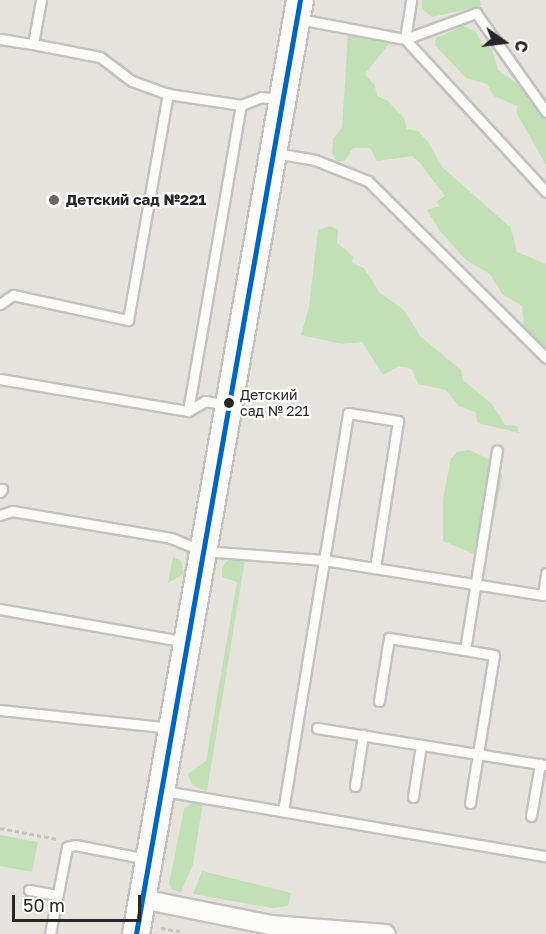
<!DOCTYPE html>
<meta charset="utf-8">
<style>
body{margin:0}
#map{position:relative;width:546px;height:934px;overflow:hidden;background:#e5e3dc;font-family:"Golos Text",sans-serif}
div>[style]{position:absolute}
.green>*{inset:0;background:#c1e0b6}
.path>*{height:3px;margin-top:-1.5px;transform-origin:0;background:repeating-linear-gradient(90deg,#c3c3c2 0 4.5px,transparent 0 7.5px)}
.roads{filter:drop-shadow(2px 0 #c3c2c1) drop-shadow(-2px 0 #c3c2c1) drop-shadow(0 2px #c3c2c1) drop-shadow(0 -2px #c3c2c1)}
.lane>*{height:9px;margin:-4.5px;padding:0 4.5px;transform-origin:4.5px;border-radius:4.5px;background:#fbfbfa}
.street>*{height:18px;margin:-9px;padding:0 9px;transform-origin:9px;border-radius:9px;background:#fbfbfa}
.secondary>*{height:26px;margin:-13px;padding:0 13px;transform-origin:13px;border-radius:13px;background:#fbfbfa}
.bus-1>*{height:4.5px;margin:-2.25px;padding:0 2.25px;transform-origin:2.25px;border-radius:2.25px;background:#0065bd}
.dots>*{width:16px;height:16px;translate:-50% -50%;box-sizing:border-box;border:3px solid #fff;border-radius:50%}
span{translate:-50% -50%;white-space:nowrap;text-align:center;line-height:1.15;-webkit-text-stroke:4.5px #fff;paint-order:stroke}
.bus-label{font-size:14px;color:#272727}
.left{translate:0 -50%;text-align:left}
.poi-label{font-size:15px;color:#272727;font-weight:700}
.north{position:absolute;left:474px;top:12px;width:60px;height:60px;-webkit-text-stroke:4px #fff;paint-order:stroke;rotate:104deg;font-size:16px;font-weight:700;line-height:24px;text-align:center;color:#272727}
.north::after{content:'';display:block;margin:auto;width:21px;height:27px;background:#272727;clip-path:polygon(50% 0,100% 100%,50% 72%,0 100%)}
.scale{position:absolute;left:12px;top:895px;width:129px;height:27px;box-sizing:border-box;border:3px solid #272727;border-top:0;padding-left:8px;font-size:18px;line-height:21px;white-space:nowrap;color:#272727;-webkit-text-stroke:4px #fff;paint-order:stroke}
</style>
<div id="map">
<div class="green">
<div style="clip-path:polygon(422px 0,480px 0,481px 6px,432px 17px,422px 9px)"></div>
<div style="clip-path:polygon(463px 26px,475px 31px,483px 45px,492px 49px,498px 70px,527px 91px,546px 119px,546px 165px,516px 112px,518px 106px,494px 96px,487px 84px,466px 78px,435px 45px,436px 38px)"></div>
<div style="clip-path:polygon(348px 34px,391px 41px,365px 74px,375px 86px,377px 96px,388px 101px,404px 118px,407px 129px,418px 131px,428px 142px,442px 167px,511px 228px,517px 252px,546px 264px,546px 351px,524px 326px,522px 306px,502px 294px,490px 274px,466px 260px,440px 231px,427px 210px,440px 206px,436px 202px,445px 196px,420px 163px,412px 156px,377px 161px,370px 148px,353px 148px,345px 161px,337px 161px,332px 154px,333px 139px,342px 128px)"></div>
<div style="clip-path:polygon(330px 226px,338px 230px,337px 243px,353px 256px,352px 263px,364px 268px,380px 293px,404px 310px,420px 336px,461px 370px,463px 380px,492px 404px,505px 425px,517px 426px,519px 433px,478px 423px,475px 412px,459px 406px,446px 390px,418px 384px,412px 369px,399px 366px,383px 375px,362px 342px,342px 344px,301px 335px,309px 307px,318px 230px)"></div>
<div style="clip-path:polygon(469px 450px,499px 464px,502px 477px,486px 559px,443px 541px,443px 499px,451px 459px,457px 452px)"></div>
<div style="clip-path:polygon(173px 557px,181px 561px,184px 574px,168px 583px)"></div>
<div style="clip-path:polygon(245px 559px,207px 791px,203px 790px,192px 785px,188px 774px,206px 761px,237px 582px,222px 577px,222px 567px,228px 560px)"></div>
<div style="clip-path:polygon(203px 802px,193px 864px,181px 892px,172px 890px,169px 884px,184px 809px,192px 803px)"></div>
<div style="clip-path:polygon(0 835px,38px 842px,32px 872px,0 866px)"></div>
<div style="clip-path:polygon(202px 871px,291px 893px,288px 906px,272px 908px,193px 894px)"></div>
</div>
<div class="path">
<div style="left:0;top:828px;width:58px;rotate:10.9deg"></div>
<div style="left:161px;top:928px;width:19px;rotate:9deg"></div>
</div>
<div class="roads">
<div class="lane">
<div style="left:299px;top:19px;width:108px;rotate:10.7deg"></div>
<div style="left:405px;top:39px;width:76px;rotate:-20.1deg"></div>
<div style="left:476px;top:13px;width:121px;rotate:54.7deg"></div>
<div style="left:0;top:39px;width:33px;rotate:9deg"></div>
<div style="left:33px;top:44px;width:45px;rotate:-79.7deg"></div>
<div style="left:405px;top:39px;width:208px;rotate:47.3deg"></div>
<div style="left:405px;top:39px;width:39px;rotate:-81deg"></div>
<div style="left:33px;top:44px;width:68px;rotate:11deg"></div>
<div style="left:100px;top:57px;width:40px;rotate:37deg"></div>
<div style="left:132px;top:81px;width:38px;rotate:20deg"></div>
<div style="left:168px;top:94px;width:74px;rotate:8.6deg"></div>
<div style="left:241px;top:105px;width:22px;rotate:-21deg"></div>
<div style="left:262px;top:97px;width:18px;rotate:9deg"></div>
<div style="left:275px;top:153px;width:41px;rotate:9.9deg"></div>
<div style="left:315px;top:160px;width:57px;rotate:21.6deg"></div>
<div style="left:368px;top:181px;width:251px;rotate:44.8deg"></div>
<div style="left:0;top:304px;width:16px;rotate:-35deg"></div>
<div style="left:13px;top:295px;width:118px;rotate:12.3deg"></div>
<div style="left:128px;top:320px;width:230px;rotate:-80deg"></div>
<div style="left:0;top:379px;width:191px;rotate:9.7deg"></div>
<div style="left:188px;top:411px;width:20px;rotate:-30deg"></div>
<div style="left:205px;top:401px;width:23px;rotate:10deg"></div>
<div style="left:188px;top:411px;width:311px;rotate:-80.2deg"></div>
<div style="left:0;top:492px;width:4px;rotate:-56deg"></div>
<div style="left:0;top:515px;width:13px;rotate:-18deg"></div>
<div style="left:12px;top:511px;width:161px;rotate:9.6deg"></div>
<div style="left:171px;top:538px;width:35px;rotate:22deg"></div>
<div style="left:203px;top:551px;width:121px;rotate:4.3deg"></div>
<div style="left:324px;top:560px;width:222px;rotate:9.1deg"></div>
<div style="left:543px;top:595px;width:22px;rotate:-82deg"></div>
<div style="left:0;top:609px;width:190px;rotate:10deg"></div>
<div style="left:465px;top:650px;width:29px;rotate:10deg"></div>
<div style="left:494px;top:655px;width:150px;rotate:99.2deg"></div>
<div style="left:379px;top:701px;width:64px;rotate:-81deg"></div>
<div style="left:389px;top:638px;width:77px;rotate:9deg"></div>
<div style="left:465px;top:650px;width:202px;rotate:-80.9deg"></div>
<div style="left:0;top:710px;width:171px;rotate:6deg"></div>
<div style="left:317px;top:728px;width:232px;rotate:9.2deg"></div>
<div style="left:355px;top:786px;width:52px;rotate:-81.1deg"></div>
<div style="left:164px;top:791px;width:387px;rotate:9.7deg"></div>
<div style="left:413px;top:797px;width:53px;rotate:-81.3deg"></div>
<div style="left:283px;top:811px;width:403px;rotate:-80.7deg"></div>
<div style="left:348px;top:413px;width:51px;rotate:9.1deg"></div>
<div style="left:398px;top:421px;width:149px;rotate:98.9deg"></div>
<div style="left:531px;top:816px;width:53px;rotate:-80.2deg"></div>
<div style="left:29px;top:890px;width:28px;rotate:10deg"></div>
<div style="left:50px;top:934px;width:89px;rotate:-78.9deg"></div>
<div style="left:67px;top:847px;width:8px;rotate:-14deg"></div>
<div style="left:75px;top:845px;width:73px;rotate:11deg"></div>
</div>
<div class="street">
<div style="left:142px;top:899px;width:132px;rotate:11.4deg"></div>
<div style="left:271px;top:925px;width:115px;rotate:4.5deg"></div>
</div>
<div class="secondary">
<div style="left:136px;top:934px;width:948px;rotate:-80.04deg"></div>
</div>
</div>
<div class="bus-1">
<div style="left:136px;top:934px;width:948px;rotate:-80.04deg"></div>
</div>
<div class="dots">
<div style="left:54px;top:200px;background:#6a6966"></div>
<div style="left:229px;top:403px;background:#272727"></div>
</div>
<div class="bus-label">
<span class="left" style="left:240px;top:403px">Детский<br>сад № 221</span>
</div>
<div class="poi-label">
<span class="left" style="left:66px;top:200px">Детский сад №221</span>
</div>
<div class="north">С</div>
<div class="scale">50 m</div>
</div>
